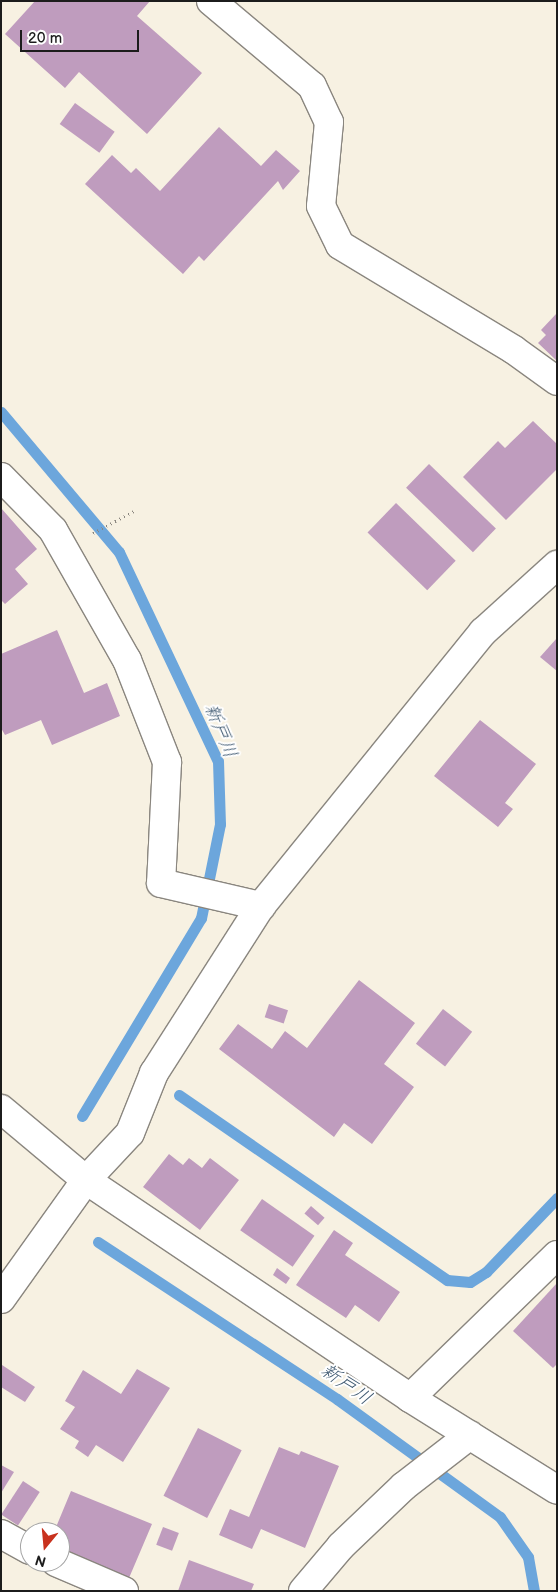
<!DOCTYPE html>
<meta charset="utf-8">
<style>
body{margin:0}
#map{position:relative;width:558px;height:1592px;overflow:hidden;background:#f7f1e2;font-family:"Balsamiq Sans","Klee One",sans-serif}
div>[style]{position:absolute}
.stream>*{height:11px;margin:-5.5px;padding:0 5.5px;transform-origin:5.5px;border-radius:5.5px;background:#6ca6dc}
.building>*{inset:0;background:#bf9cbe;transform-origin:0 0}
.path>*{height:3px;margin-top:-1.5px;transform-origin:0;background:repeating-linear-gradient(90deg,#8a867f 0 1px,transparent 0 5px)}
.roads{filter:drop-shadow(1px 0 #8a867f) drop-shadow(-1px 0 #8a867f) drop-shadow(0 1px #8a867f) drop-shadow(0 -1px #8a867f)}
.minor>*{height:28px;margin:-14px;padding:0 14px;transform-origin:14px;border-radius:14px;background:#fff}
span{translate:-50% -50%;white-space:nowrap;text-align:center;line-height:1.15;-webkit-text-stroke:4px #fff;paint-order:stroke}
.water-label{font-size:19px;color:#405a72;font-style:italic}
.frame{position:absolute;inset:0;border:2px solid #1c1c1c;pointer-events:none}
.north{position:absolute;left:20px;top:1522px;width:50px;height:50px;box-sizing:border-box;background:#fff;border:1px solid #a4a4a4;border-radius:50%;rotate:197deg;font-size:14px;font-weight:700;line-height:20px;text-align:center;color:#1c1c1c}
.north::after{content:'';display:block;margin:auto;width:18px;height:22px;background:#c8321e;clip-path:polygon(50% 0,100% 100%,50% 72%,0 100%)}
.scale{position:absolute;left:20px;top:30px;width:119px;height:22px;box-sizing:border-box;border:2px solid #1c1c1c;border-top:0;padding-left:6px;font-size:15px;line-height:18px;white-space:nowrap;color:#1c1c1c;-webkit-text-stroke:4px #fff;paint-order:stroke}
</style>
<div id="map">
<div class="stream">
<div style="left:1px;top:412px;width:183px;rotate:49.9deg"></div>
<div style="left:119px;top:552px;width:231px;rotate:64.7deg"></div>
<div style="left:218px;top:761px;width:63px;rotate:88.2deg"></div>
<div style="left:220px;top:824px;width:96px;rotate:101.4deg"></div>
<div style="left:201px;top:918px;width:231px;rotate:121deg"></div>
<div style="left:179px;top:1095px;width:326px;rotate:34.6deg"></div>
<div style="left:447px;top:1280px;width:23px;rotate:5deg"></div>
<div style="left:470px;top:1282px;width:19px;rotate:-32deg"></div>
<div style="left:486px;top:1272px;width:103px;rotate:-46.2deg"></div>
<div style="left:98px;top:1242px;width:286px;rotate:33.3deg"></div>
<div style="left:337px;top:1399px;width:201px;rotate:35.9deg"></div>
<div style="left:500px;top:1517px;width:49px;rotate:55deg"></div>
<div style="left:528px;top:1557px;width:35px;rotate:80deg"></div>
</div>
<div class="building">
<div style="clip-path:polygon(35px 1px,150px 1px,137px 16px,202px 73px,147px 134px,79px 72px,65px 88px,5px 34px)"></div>
<div style="left:75px;top:103px;width:49px;height:26px;rotate:36deg"></div>
<div style="clip-path:polygon(219px 127px,261px 166px,276px 150px,300px 171px,283px 190px,278px 181px,204px 261px,199px 256px,183px 274px,85px 184px,112px 155px,131px 173px,136px 168px,160px 191px)"></div>
<div style="clip-path:polygon(557px 313px,557px 361px,538px 343px,546px 335px,541px 330px)"></div>
<div style="clip-path:polygon(533px 421px,557px 444px,557px 469px,506px 520px,463px 477px,498px 441px,505px 448px)"></div>
<div style="left:429px;top:464px;width:93px;height:33px;rotate:44deg"></div>
<div style="left:396px;top:503px;width:83px;height:41px;rotate:44deg"></div>
<div style="clip-path:polygon(1px 508px,37px 549px,15px 569px,28px 584px,5px 604px,1px 600px)"></div>
<div style="clip-path:polygon(57px 630px,84px 693px,107px 683px,120px 716px,52px 745px,41px 720px,5px 735px,1px 728px,1px 654px)"></div>
<div style="clip-path:polygon(557px 638px,557px 671px,540px 657px)"></div>
<div style="clip-path:polygon(480px 720px,536px 764px,505px 803px,513px 809px,498px 827px,434px 776px)"></div>
<div style="clip-path:polygon(359px 980px,415px 1023px,384px 1064px,414px 1087px,372px 1144px,344px 1123px,334px 1137px,219px 1049px,238px 1024px,272px 1049px,285px 1031px,307px 1048px)"></div>
<div style="left:269px;top:1004px;width:20px;height:14px;rotate:18deg"></div>
<div style="left:443px;top:1009px;width:37px;height:44px;rotate:38deg"></div>
<div style="clip-path:polygon(169px 1154px,183px 1165px,189px 1158px,202px 1168px,210px 1158px,239px 1180px,200px 1230px,143px 1187px)"></div>
<div style="left:262px;top:1199px;width:64px;height:38px;rotate:35deg"></div>
<div style="left:311px;top:1206px;width:18px;height:10px;rotate:41deg"></div>
<div style="clip-path:polygon(334px 1230px,353px 1243px,345px 1255px,400px 1292px,379px 1322px,355px 1305px,346px 1318px,296px 1285px)"></div>
<div style="clip-path:polygon(277px 1268px,290px 1278px,286px 1284px,273px 1275px)"></div>
<div style="clip-path:polygon(557px 1283px,557px 1364px,553px 1368px,513px 1331px)"></div>
<div style="clip-path:polygon(2px 1365px,35px 1387px,25px 1402px,1px 1387px)"></div>
<div style="clip-path:polygon(137px 1369px,170px 1388px,123px 1462px,96px 1445px,88px 1457px,75px 1448px,79px 1441px,60px 1429px,75px 1407px,65px 1401px,83px 1370px,121px 1394px)"></div>
<div style="left:198px;top:1428px;width:49px;height:76px;rotate:27deg"></div>
<div style="clip-path:polygon(279px 1447px,299px 1455px,301px 1451px,339px 1466px,305px 1548px,261px 1529px,252px 1549px,219px 1535px,230px 1509px,249px 1517px)"></div>
<div style="clip-path:polygon(1px 1465px,14px 1472px,1px 1493px)"></div>
<div style="left:23px;top:1481px;width:20px;height:40px;rotate:33deg"></div>
<div style="clip-path:polygon(71px 1491px,152px 1524px,129px 1578px,60px 1549px,60px 1532px,54px 1532px)"></div>
<div style="left:163px;top:1527px;width:17px;height:19px;rotate:21deg"></div>
<div style="clip-path:polygon(189px 1560px,254px 1584px,251px 1591px,178px 1591px)"></div>
</div>
<div class="path">
<div style="left:93px;top:533px;width:47px;rotate:-28.2deg"></div>
</div>
<div class="roads">
<div class="minor">
<div style="left:211px;top:1px;width:132px;rotate:40.1deg"></div>
<div style="left:312px;top:86px;width:40px;rotate:65deg"></div>
<div style="left:329px;top:122px;width:84px;rotate:95.4deg"></div>
<div style="left:321px;top:206px;width:43px;rotate:64deg"></div>
<div style="left:340px;top:245px;width:203px;rotate:31.1deg"></div>
<div style="left:514px;top:350px;width:53px;rotate:35.8deg"></div>
<div style="left:1px;top:477px;width:74px;rotate:45.5deg"></div>
<div style="left:53px;top:530px;width:150px;rotate:60.4deg"></div>
<div style="left:127px;top:660px;width:110px;rotate:68.6deg"></div>
<div style="left:167px;top:762px;width:121px;rotate:92.8deg"></div>
<div style="left:161px;top:883px;width:103px;rotate:13deg"></div>
<div style="left:1px;top:1109px;width:111px;rotate:39.9deg"></div>
<div style="left:86px;top:1180px;width:391px;rotate:33.9deg"></div>
<div style="left:410px;top:1398px;width:173px;rotate:32deg"></div>
<div style="left:1px;top:1299px;width:146px;rotate:-54.5deg"></div>
<div style="left:86px;top:1180px;width:64px;rotate:-46.9deg"></div>
<div style="left:130px;top:1133px;width:65px;rotate:-68.2deg"></div>
<div style="left:154px;top:1073px;width:198px;rotate:-57.4deg"></div>
<div style="left:261px;top:906px;width:353px;rotate:-51deg"></div>
<div style="left:483px;top:632px;width:100px;rotate:-42.2deg"></div>
<div style="left:410px;top:1398px;width:205px;rotate:-44.2deg"></div>
<div style="left:1px;top:1534px;width:33px;rotate:29deg"></div>
<div style="left:56px;top:1562px;width:74px;rotate:23.1deg"></div>
<div style="left:303px;top:1591px;width:59px;rotate:-49.8deg"></div>
<div style="left:341px;top:1546px;width:87px;rotate:-43.6deg"></div>
<div style="left:404px;top:1486px;width:83px;rotate:-37.7deg"></div>
</div>
</div>
<div class="water-label">
<span style="left:220px;top:731px;rotate:68deg">新戸川</span>
<span style="left:346px;top:1385px;rotate:35deg">新戸川</span>
</div>
<div class="frame"></div>
<div class="north">N</div>
<div class="scale">20 m</div>
</div>
